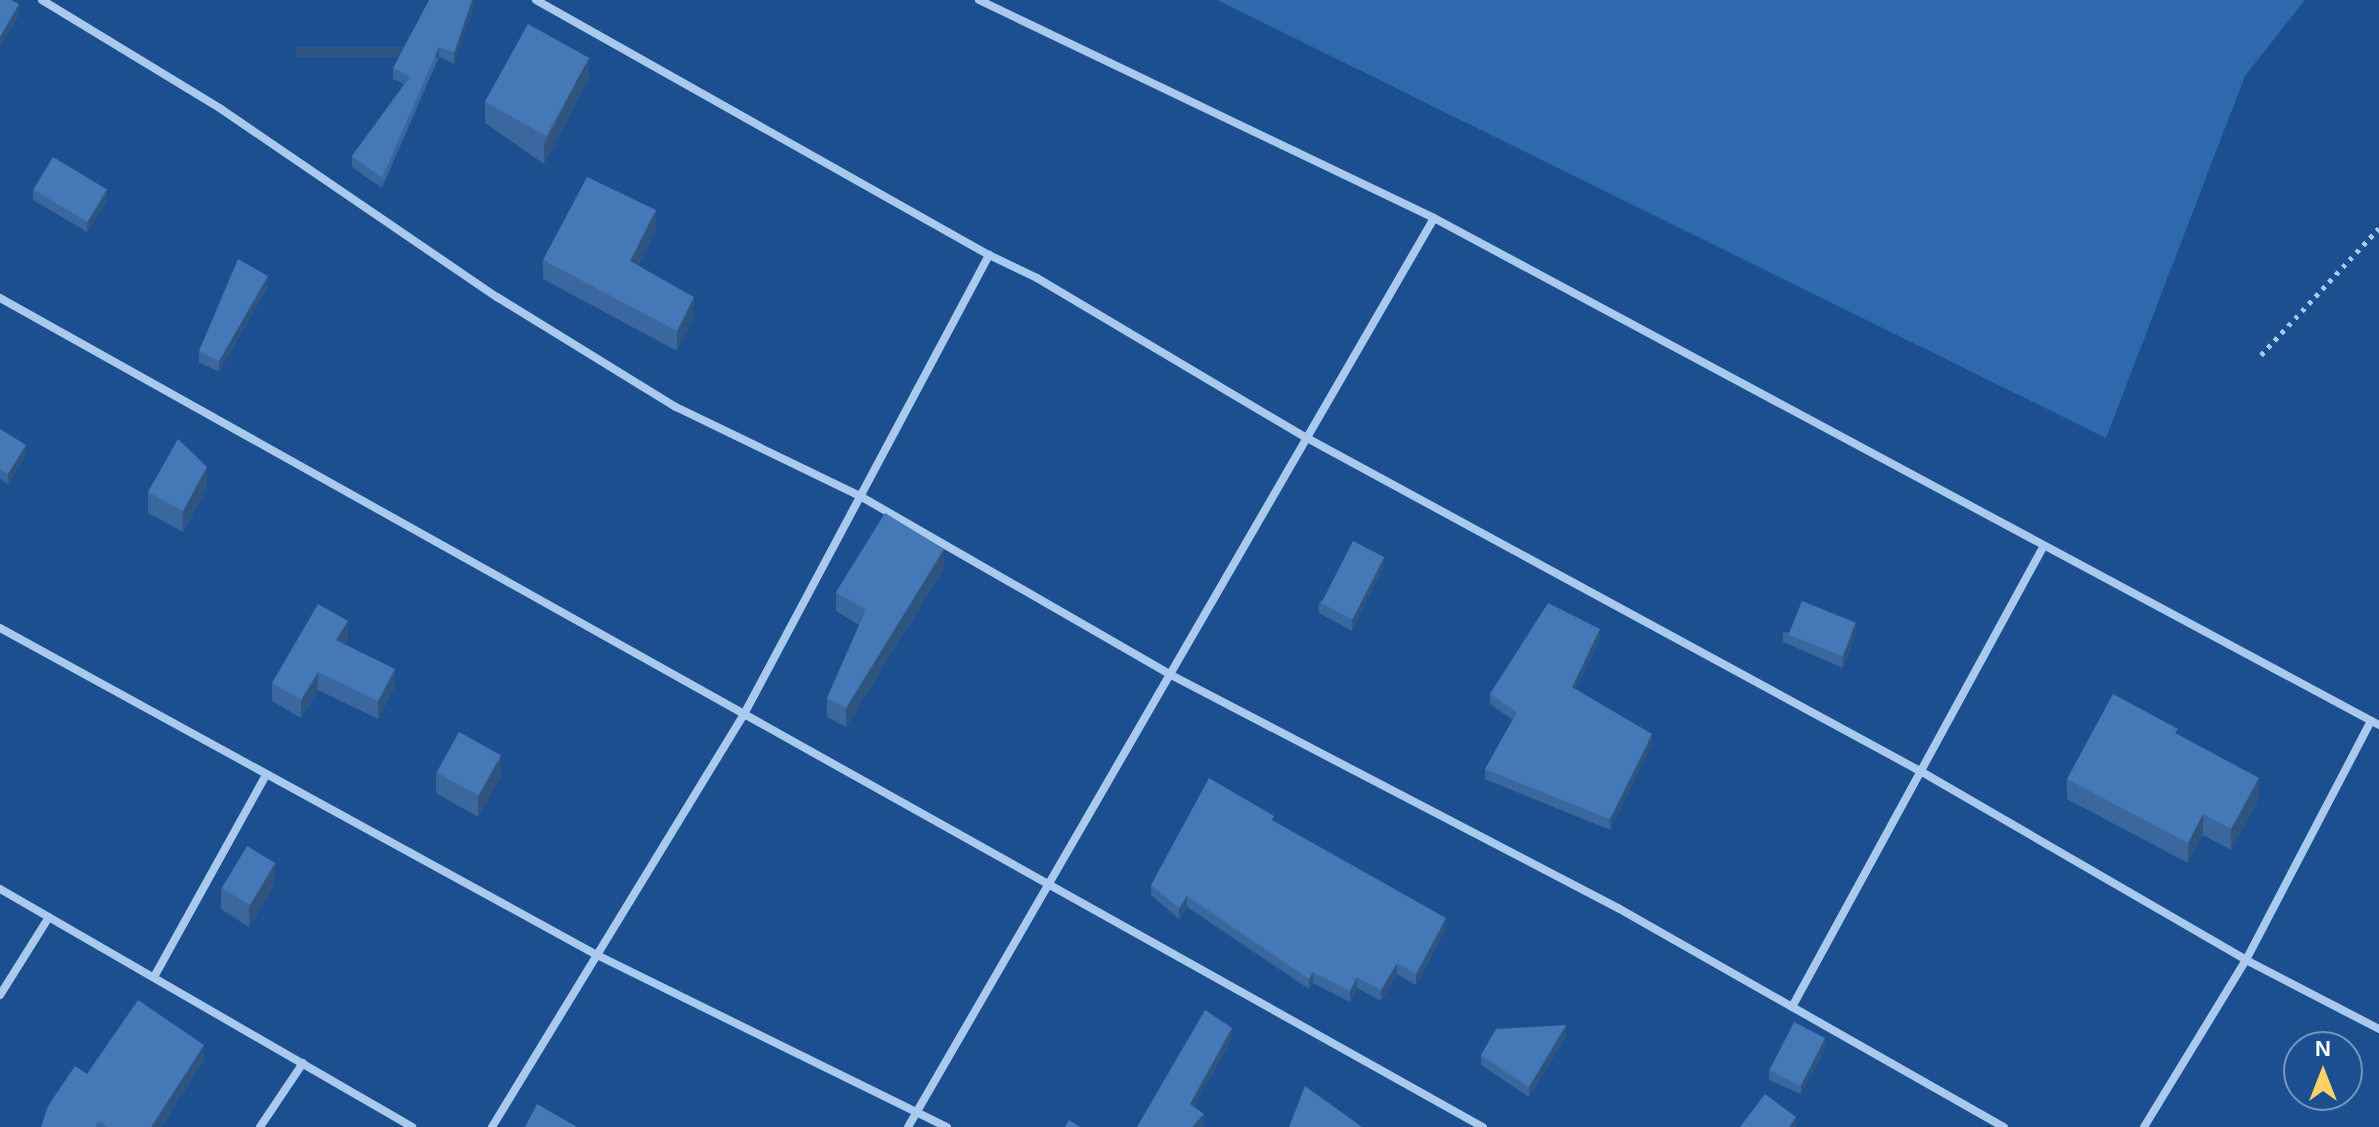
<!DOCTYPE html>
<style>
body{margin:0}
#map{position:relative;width:2379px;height:1127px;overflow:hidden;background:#1b4f8f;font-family:Helvetica,sans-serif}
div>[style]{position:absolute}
.green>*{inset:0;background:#2e69ad}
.path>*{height:5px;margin-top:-2.5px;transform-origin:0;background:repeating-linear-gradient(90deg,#a9c9ee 0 4px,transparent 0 10px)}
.minor>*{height:8px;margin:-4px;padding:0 4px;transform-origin:4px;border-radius:4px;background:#a9c9ee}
.wall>*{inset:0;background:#3a679d}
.shaded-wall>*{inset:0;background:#305480;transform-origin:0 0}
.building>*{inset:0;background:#4478b7;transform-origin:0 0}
span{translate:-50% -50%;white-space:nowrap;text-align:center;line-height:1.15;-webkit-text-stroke:7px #1b4f8f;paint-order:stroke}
.north{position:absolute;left:2283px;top:1031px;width:80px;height:80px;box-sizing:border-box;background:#1b4f8f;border:2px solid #7695bc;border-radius:50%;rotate:0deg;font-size:22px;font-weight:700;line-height:32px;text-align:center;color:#fff}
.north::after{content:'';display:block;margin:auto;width:28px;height:36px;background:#ffd166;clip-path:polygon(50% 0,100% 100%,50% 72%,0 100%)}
</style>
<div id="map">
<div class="green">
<div style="clip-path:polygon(1217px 0,2305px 0,2245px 76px,2106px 438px)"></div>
</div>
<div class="path">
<div style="left:2261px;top:355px;width:173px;rotate:-47.1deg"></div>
</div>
<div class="minor">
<div style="left:42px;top:0;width:210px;rotate:31.3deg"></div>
<div style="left:221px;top:109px;width:334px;rotate:34.3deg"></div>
<div style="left:497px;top:297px;width:210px;rotate:31.6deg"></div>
<div style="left:676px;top:407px;width:204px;rotate:25.8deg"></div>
<div style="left:860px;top:496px;width:361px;rotate:29.9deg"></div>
<div style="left:1173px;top:676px;width:502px;rotate:27.54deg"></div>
<div style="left:1618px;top:908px;width:444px;rotate:29.6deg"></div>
<div style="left:536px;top:0;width:520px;rotate:29.38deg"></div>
<div style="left:979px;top:0;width:505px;rotate:25.6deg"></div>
<div style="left:0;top:298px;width:1699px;rotate:29.21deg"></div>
<div style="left:0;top:628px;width:681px;rotate:28.71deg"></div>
<div style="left:597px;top:955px;width:390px;rotate:26.2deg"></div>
<div style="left:0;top:889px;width:476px;rotate:30deg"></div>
<div style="left:154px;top:977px;width:231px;rotate:-61deg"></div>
<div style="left:0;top:995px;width:92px;rotate:-57.9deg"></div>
<div style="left:1792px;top:1007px;width:522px;rotate:-61.37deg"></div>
<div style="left:260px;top:1127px;width:77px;rotate:-56.1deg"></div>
<div style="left:492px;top:1127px;width:482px;rotate:-58.6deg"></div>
<div style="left:743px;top:716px;width:523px;rotate:-61.91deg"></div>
<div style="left:989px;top:255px;width:53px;rotate:25.6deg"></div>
<div style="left:1037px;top:278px;width:314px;rotate:30.7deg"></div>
<div style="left:1307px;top:438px;width:700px;rotate:28.51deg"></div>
<div style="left:1922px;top:772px;width:375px;rotate:30.1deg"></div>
<div style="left:2246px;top:960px;width:150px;rotate:27.4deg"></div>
<div style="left:908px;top:1127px;width:1050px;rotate:-59.94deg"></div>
<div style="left:1434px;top:218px;width:1072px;rotate:28.21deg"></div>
<div style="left:2144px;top:1127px;width:196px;rotate:-58.6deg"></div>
<div style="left:2246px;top:960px;width:270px;rotate:-62.4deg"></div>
</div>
<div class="wall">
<div style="clip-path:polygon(474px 0,474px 6px,454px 64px,439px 57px,382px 188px,352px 167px,352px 156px,404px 84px,393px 79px,393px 68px)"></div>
<div style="clip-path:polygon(589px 79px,544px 164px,485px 123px,485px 102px)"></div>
<div style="clip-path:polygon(33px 189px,107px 200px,87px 232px,33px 200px)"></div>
<div style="clip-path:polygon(656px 230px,638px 265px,694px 317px,677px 351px,543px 279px,543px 260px)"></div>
<div style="clip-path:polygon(268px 286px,219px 372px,199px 362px,199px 351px)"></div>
<div style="clip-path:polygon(0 429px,26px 455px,8px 484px,0 479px)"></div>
<div style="clip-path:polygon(207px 488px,183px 532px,148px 513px,148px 492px)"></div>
<div style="clip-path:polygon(1384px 567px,1352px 631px,1319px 613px,1319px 602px)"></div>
<div style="clip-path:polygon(944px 568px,846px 727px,827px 717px,827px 698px,859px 625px,836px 611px,836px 592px)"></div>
<div style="clip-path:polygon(1783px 632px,1856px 634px,1843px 668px,1783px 642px)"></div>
<div style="clip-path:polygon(348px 639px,344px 644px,395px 686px,378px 719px,318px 690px,301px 718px,272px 701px,272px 683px)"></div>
<div style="clip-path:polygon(1600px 640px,1576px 689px,1652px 745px,1610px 830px,1485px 779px,1485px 769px,1513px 720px,1490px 704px,1490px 694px)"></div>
<div style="clip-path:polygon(2178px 734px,2259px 798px,2231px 850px,2203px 835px,2188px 863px,2067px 799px,2067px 779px)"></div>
<div style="clip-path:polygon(436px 772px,501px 776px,478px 817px,436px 793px)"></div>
<div style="clip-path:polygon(1274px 822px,1446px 928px,1416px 985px,1397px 974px,1381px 1001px,1357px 988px,1350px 1002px,1313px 983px,1309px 989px,1187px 907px,1179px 919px,1151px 895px,1151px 885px)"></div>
<div style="clip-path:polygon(275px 884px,249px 927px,221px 909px,221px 888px)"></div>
<div style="clip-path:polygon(1566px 1036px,1529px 1097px,1481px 1065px,1481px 1055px)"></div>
<div style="clip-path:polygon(1825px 1049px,1801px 1094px,1769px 1080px,1769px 1070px)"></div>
<div style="clip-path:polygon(204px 1060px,161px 1127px,41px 1127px,87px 1074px)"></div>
</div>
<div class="shaded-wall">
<div style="clip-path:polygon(472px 0,474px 0,474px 6px,454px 64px,454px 53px)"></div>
<div style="clip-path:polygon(19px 4px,19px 15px,0 48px,0 37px)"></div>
<div style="left:439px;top:47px;width:10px;height:143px;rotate:90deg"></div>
<div style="clip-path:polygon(589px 58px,589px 79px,544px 164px,544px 144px)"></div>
<div style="clip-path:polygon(107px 190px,107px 200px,87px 232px,87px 222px)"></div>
<div style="clip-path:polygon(656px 210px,656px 230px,630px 281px,630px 261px)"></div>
<div style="clip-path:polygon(268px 276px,268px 286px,219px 372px,219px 361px)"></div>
<div style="clip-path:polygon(694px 297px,694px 317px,677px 351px,677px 331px)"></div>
<div style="clip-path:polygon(26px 445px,26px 455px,8px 484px,8px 474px)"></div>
<div style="clip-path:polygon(207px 467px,207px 488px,183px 532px,183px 511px)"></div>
<div style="clip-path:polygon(944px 549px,944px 568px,846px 727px,846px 708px)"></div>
<div style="clip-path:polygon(1384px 557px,1384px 567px,1352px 631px,1352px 620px)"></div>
<div style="clip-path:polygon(348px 621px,348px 639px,336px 658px,336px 640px)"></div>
<div style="clip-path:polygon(1856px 623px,1856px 634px,1843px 668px,1843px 657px)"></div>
<div style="clip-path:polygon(1600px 629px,1600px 640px,1572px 697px,1572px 687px)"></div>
<div style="clip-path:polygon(395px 669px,395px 686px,378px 719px,378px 701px)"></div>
<div style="clip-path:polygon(318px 672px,318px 690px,301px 718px,301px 700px)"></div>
<div style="clip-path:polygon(1652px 734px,1652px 745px,1610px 830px,1610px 819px)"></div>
<div style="clip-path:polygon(501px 755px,501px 776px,478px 817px,478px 796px)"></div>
<div style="clip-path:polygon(2259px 778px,2259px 798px,2231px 850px,2231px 829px)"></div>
<div style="clip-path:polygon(2203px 814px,2203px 835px,2188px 863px,2188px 843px)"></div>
<div style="clip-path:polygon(275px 863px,275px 884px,249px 927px,249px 906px)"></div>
<div style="clip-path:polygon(1187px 896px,1187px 907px,1179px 919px,1179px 908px)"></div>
<div style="clip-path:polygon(1446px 918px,1446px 928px,1416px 985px,1416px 974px)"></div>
<div style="clip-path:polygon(1397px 963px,1397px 974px,1381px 1001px,1381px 990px)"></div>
<div style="clip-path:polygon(1313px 972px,1313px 983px,1309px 989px,1309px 979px)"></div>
<div style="clip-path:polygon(1357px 977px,1357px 988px,1350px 1002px,1350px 991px)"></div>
<div style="clip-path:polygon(1566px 1025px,1566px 1036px,1529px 1097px,1529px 1087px)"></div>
<div style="clip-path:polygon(1232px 1028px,1232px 1039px,1190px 1115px,1190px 1104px)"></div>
<div style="clip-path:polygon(1825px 1038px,1825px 1049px,1801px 1094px,1801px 1083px)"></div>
<div style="clip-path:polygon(204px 1045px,204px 1060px,161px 1127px,151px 1127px)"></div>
<div style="clip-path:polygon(1204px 1114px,1204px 1125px,1202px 1127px,1192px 1127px)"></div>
<div style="clip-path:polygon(1796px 1117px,1796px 1127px,1789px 1127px)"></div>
</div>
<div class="building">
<div style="clip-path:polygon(0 0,11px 0,19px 4px,0 37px)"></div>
<div style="clip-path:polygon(429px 0,472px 0,454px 53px,439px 47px,382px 178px,352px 156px,410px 77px,393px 68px)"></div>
<div style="left:528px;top:24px;width:70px;height:89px;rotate:29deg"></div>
<div style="left:53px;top:157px;width:63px;height:38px;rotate:31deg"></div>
<div style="clip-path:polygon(587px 177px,656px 210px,630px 261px,694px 297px,677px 331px,543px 260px)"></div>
<div style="clip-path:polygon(238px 259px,268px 276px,219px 361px,199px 351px)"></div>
<div style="clip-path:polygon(0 429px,26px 445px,8px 474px,0 469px)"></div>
<div style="clip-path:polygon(178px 439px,207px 467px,183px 511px,148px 492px)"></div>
<div style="clip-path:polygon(885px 513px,944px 549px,846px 708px,827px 698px,866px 610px,836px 592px)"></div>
<div style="left:1353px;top:541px;width:35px;height:70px;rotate:27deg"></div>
<div style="left:1802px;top:601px;width:58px;height:36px;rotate:22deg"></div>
<div style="clip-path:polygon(1548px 603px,1600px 629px,1572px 687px,1652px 734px,1610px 819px,1485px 769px,1517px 712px,1490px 694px)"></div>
<div style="clip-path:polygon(318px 604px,348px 621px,336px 640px,395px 669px,378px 701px,318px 672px,301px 700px,272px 683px)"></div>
<div style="clip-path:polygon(2113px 694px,2178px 729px,2175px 733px,2259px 778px,2231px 829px,2203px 814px,2188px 843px,2067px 779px)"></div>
<div style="left:459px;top:732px;width:48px;height:46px;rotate:29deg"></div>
<div style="clip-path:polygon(1209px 778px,1274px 816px,1272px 820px,1446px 918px,1416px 974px,1397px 963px,1381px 990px,1357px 977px,1350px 991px,1313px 972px,1309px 979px,1187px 896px,1179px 908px,1151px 885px)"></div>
<div style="left:247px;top:846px;width:33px;height:49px;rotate:31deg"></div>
<div style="clip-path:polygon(138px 1000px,204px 1045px,151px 1127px,108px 1127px,98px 1121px,95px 1127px,41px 1127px,48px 1106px,75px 1066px,87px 1074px)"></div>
<div style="clip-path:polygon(1205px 1010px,1232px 1028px,1190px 1104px,1204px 1114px,1192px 1127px,1137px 1127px)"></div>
<div style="left:1794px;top:1022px;width:35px;height:54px;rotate:27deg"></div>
<div style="clip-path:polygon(1566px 1025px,1529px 1087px,1481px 1055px,1496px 1029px)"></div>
<div style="clip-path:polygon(1305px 1086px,1362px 1127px,1289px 1127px)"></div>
<div style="clip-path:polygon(1765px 1094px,1796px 1117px,1789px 1127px,1740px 1127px)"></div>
<div style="clip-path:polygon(537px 1104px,577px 1127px,525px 1127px)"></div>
<div style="clip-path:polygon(1069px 1120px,1080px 1127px,1065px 1127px)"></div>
</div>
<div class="north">N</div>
</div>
